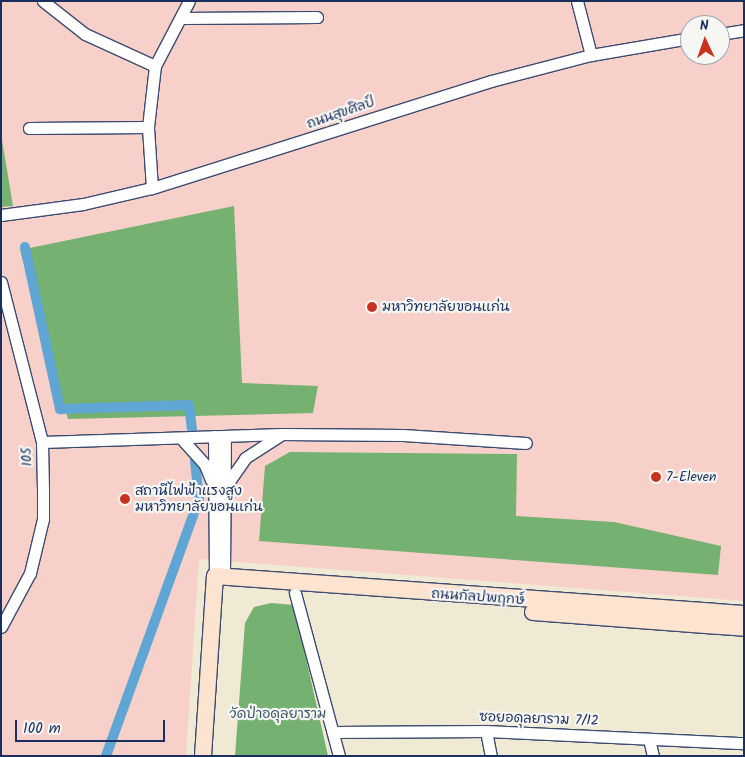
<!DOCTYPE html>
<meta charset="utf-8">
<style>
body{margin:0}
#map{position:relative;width:745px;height:757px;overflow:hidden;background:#f0e9d4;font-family:Kalam,"Playpen Sans Thai",sans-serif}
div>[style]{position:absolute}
.built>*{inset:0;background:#f7d0ca}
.forest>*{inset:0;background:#75b171}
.canal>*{height:10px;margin:-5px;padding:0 5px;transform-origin:5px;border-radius:5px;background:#5fa6d5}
.roads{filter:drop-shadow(1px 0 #3b4b70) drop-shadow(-1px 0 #3b4b70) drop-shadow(0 1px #3b4b70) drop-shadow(0 -1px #3b4b70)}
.street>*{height:11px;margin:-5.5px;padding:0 5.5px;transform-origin:5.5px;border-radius:5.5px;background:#fff}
.secondary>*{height:16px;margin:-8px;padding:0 8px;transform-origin:8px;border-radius:8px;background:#fde4d1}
.dots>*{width:14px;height:14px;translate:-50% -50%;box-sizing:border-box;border:2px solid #f6f6f2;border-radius:50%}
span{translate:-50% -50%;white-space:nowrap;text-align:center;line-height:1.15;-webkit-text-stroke:4.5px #f6f6f2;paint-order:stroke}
.street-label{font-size:14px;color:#1b2f5e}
.poi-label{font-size:14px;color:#1b2f5e}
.left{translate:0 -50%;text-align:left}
.park-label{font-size:14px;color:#395767}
.frame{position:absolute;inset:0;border:2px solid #1b2f5e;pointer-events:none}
.north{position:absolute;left:680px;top:15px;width:50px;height:50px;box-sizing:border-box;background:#f6f6f2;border:1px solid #9ea6b7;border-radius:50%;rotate:357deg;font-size:14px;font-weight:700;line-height:20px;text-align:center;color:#1b2f5e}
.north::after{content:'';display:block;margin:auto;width:18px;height:22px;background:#c8321e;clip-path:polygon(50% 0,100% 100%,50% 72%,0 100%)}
.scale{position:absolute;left:15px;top:720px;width:150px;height:22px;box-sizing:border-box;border:2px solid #1b2f5e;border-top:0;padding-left:6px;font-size:15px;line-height:18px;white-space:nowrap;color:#1b2f5e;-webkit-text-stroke:4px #f6f6f2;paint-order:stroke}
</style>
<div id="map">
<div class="built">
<div style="clip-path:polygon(evenodd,1px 1px,744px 1px,744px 601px,199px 559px,186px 756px,1px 756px,1px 1px,690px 25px,720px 25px,720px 55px,690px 55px,690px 25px)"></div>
</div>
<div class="forest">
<div style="clip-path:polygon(1px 134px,13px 206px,1px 207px)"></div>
<div style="clip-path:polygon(234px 206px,242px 383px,318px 386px,313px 413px,68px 419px,20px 250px)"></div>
<div style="clip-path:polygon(290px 452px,517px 454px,516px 516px,614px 522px,721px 546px,718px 575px,259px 541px,265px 466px)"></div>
<div style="clip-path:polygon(271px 603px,294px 605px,328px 756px,235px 756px,245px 623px,254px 607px)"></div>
</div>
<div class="canal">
<div style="left:25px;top:247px;width:166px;rotate:77.8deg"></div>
<div style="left:60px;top:409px;width:129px;rotate:-1.8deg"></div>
<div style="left:189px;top:405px;width:24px;rotate:83deg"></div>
<div style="left:106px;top:756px;width:273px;rotate:-70.1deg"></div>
<div style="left:199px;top:499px;width:39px;rotate:-96deg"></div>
</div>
<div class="roads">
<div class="street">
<div style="left:43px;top:1px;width:53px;rotate:38.2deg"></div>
<div style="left:85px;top:34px;width:77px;rotate:24.6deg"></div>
<div style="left:577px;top:1px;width:56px;rotate:75.5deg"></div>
<div style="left:181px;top:18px;width:136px;rotate:-0.4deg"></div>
<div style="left:720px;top:34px;width:24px;rotate:-9deg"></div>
<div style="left:29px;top:128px;width:119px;rotate:-0.5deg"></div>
<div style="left:152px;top:188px;width:61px;rotate:-93.8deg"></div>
<div style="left:148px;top:127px;width:61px;rotate:-83.5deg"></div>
<div style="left:155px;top:66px;width:73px;rotate:-62.4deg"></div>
<div style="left:1px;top:215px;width:83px;rotate:-7.6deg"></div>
<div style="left:83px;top:204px;width:71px;rotate:-13.1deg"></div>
<div style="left:152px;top:188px;width:355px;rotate:-17.5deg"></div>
<div style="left:491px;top:81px;width:103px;rotate:-14.6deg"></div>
<div style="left:591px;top:55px;width:100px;rotate:-9.7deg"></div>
<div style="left:1px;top:282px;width:165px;rotate:75.6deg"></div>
<div style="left:42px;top:442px;width:47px;rotate:88.8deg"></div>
<div style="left:43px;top:489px;width:30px;rotate:90deg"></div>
<div style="left:43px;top:519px;width:56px;rotate:103.5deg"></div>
<div style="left:30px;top:573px;width:61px;rotate:118.2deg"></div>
<div style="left:214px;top:436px;width:140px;rotate:89.6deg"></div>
<div style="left:181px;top:438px;width:36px;rotate:48deg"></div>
<div style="left:205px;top:465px;width:16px;rotate:68deg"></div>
<div style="left:42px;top:442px;width:240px;rotate:-1.9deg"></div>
<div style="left:282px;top:434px;width:121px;rotate:0.5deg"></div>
<div style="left:403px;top:435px;width:123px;rotate:3.7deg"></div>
<div style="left:225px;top:487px;width:35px;rotate:-55deg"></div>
<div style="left:245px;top:458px;width:44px;rotate:-33deg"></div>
<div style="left:224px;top:576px;width:140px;rotate:-89.6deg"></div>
<div style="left:295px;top:593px;width:169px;rotate:74.9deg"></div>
<div style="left:486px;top:731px;width:25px;rotate:79deg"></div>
<div style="left:333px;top:732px;width:153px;rotate:-0.4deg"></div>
<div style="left:486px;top:731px;width:258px;rotate:2.7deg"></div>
<div style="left:649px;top:739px;width:17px;rotate:77deg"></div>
</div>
<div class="secondary">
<div style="left:533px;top:612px;width:212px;rotate:4.3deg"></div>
<div style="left:203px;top:756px;width:180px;rotate:-86.2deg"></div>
<div style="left:215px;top:576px;width:530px;rotate:4.11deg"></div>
</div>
</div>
<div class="dots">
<div style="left:372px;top:307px;background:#c8321e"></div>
<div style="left:656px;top:477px;background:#c8321e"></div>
<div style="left:125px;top:499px;background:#c8321e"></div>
</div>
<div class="street-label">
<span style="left:341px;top:113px;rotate:-19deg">ถนนสุขศิลป์</span>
<span style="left:27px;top:457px;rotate:-93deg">105</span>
<span style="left:478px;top:597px;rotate:4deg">ถนนกัลปพฤกษ์</span>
<span style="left:539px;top:719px;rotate:2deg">ซอยอดุลยาราม 7/12</span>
</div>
<div class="poi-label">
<span class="left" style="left:382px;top:307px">มหาวิทยาลัยขอนแก่น</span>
<span class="left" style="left:666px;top:477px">7-Eleven</span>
<span class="left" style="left:135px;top:499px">สถานีไฟฟ้าแรงสูง<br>มหาวิทยาลัยขอนแก่น</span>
</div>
<div class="park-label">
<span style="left:278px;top:714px">วัดป่าอดุลยาราม</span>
</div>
<div class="frame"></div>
<div class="north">N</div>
<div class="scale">100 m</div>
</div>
